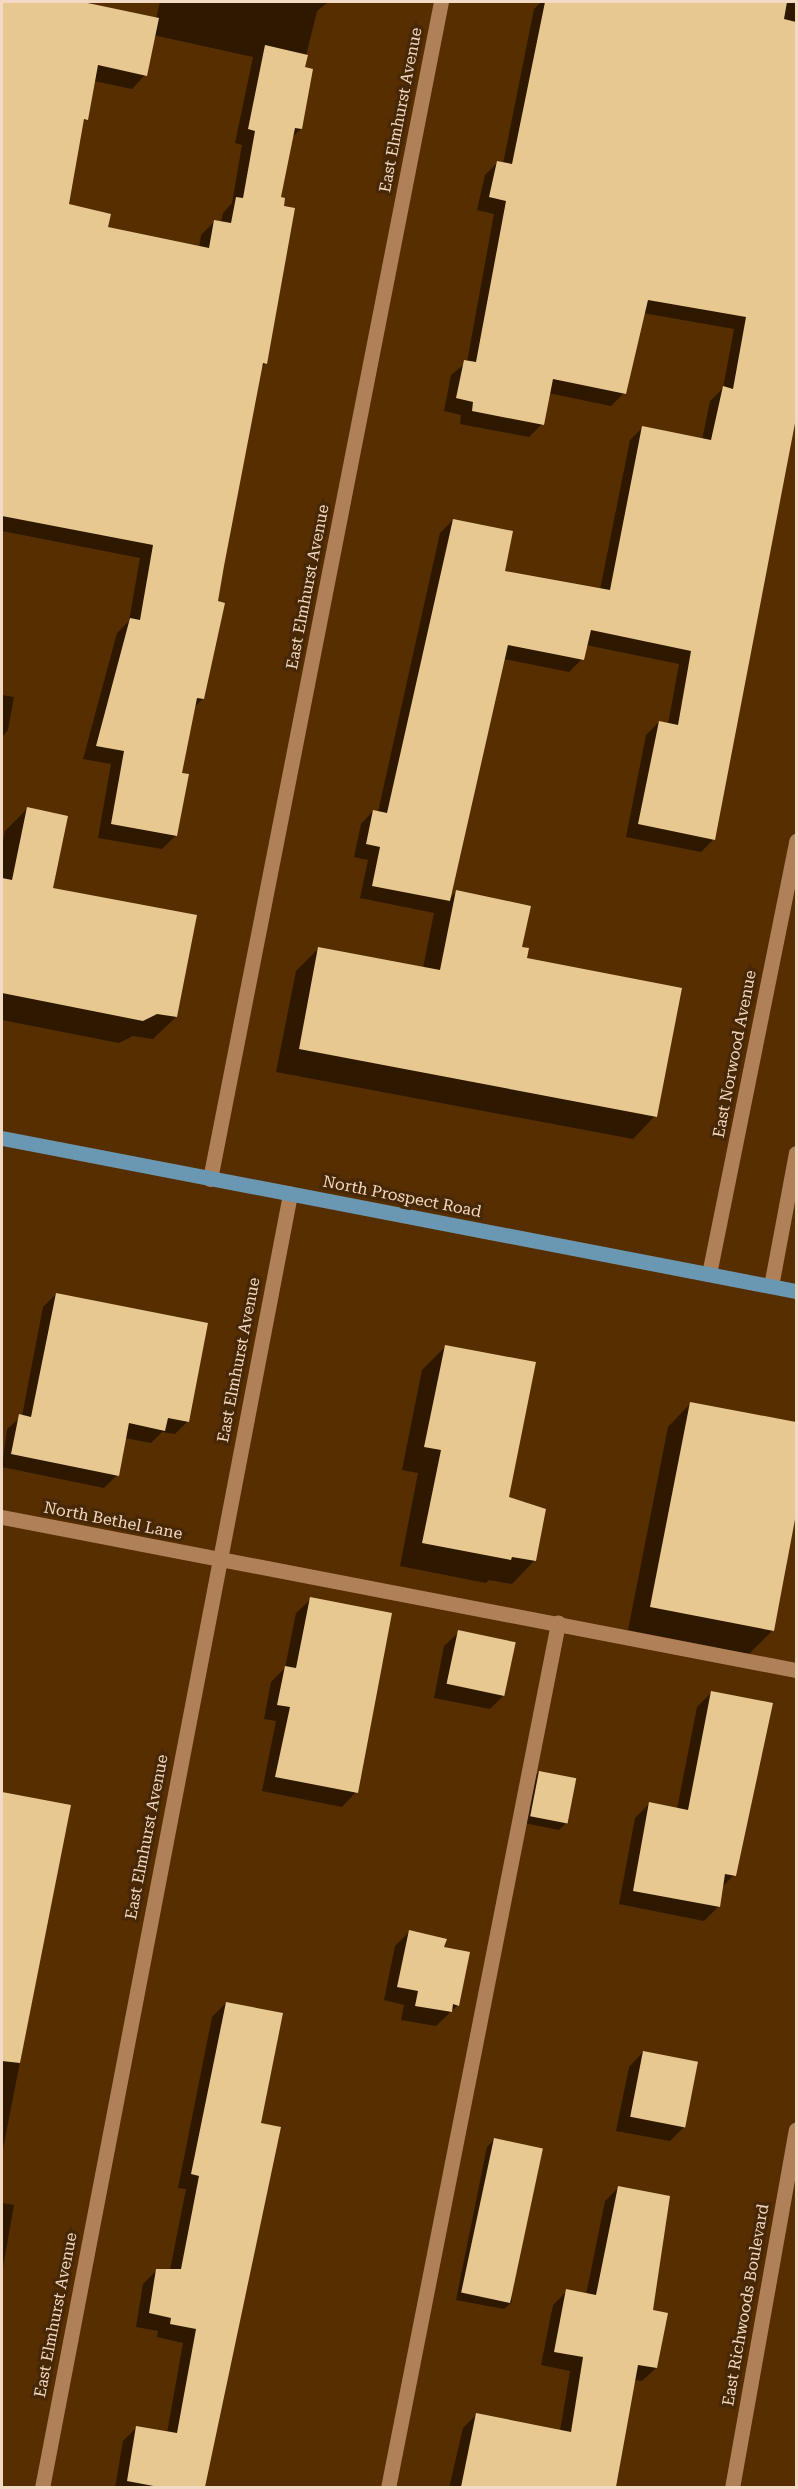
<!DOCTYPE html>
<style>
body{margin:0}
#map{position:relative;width:798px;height:2489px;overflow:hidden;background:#562e00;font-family:"Roboto Serif",serif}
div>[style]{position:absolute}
.shadow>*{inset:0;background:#0007}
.building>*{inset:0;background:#e7c890;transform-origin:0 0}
.minor>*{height:15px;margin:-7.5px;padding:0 7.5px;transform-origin:7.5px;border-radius:7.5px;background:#b08158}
.major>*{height:15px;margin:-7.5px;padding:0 7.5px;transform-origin:7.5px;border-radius:7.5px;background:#6a98b2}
span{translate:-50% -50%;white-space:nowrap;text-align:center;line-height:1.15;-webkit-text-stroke:6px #462706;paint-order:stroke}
.street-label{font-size:16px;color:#f3dac5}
.frame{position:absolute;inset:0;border:3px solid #f3dac5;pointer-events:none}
</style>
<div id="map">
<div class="shadow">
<div style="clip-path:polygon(evenodd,2px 2px,92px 2px,91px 5px,156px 19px,160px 2px,328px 2px,317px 11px,303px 68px,301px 129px,291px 138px,279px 199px,266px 363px,260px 369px,223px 565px,203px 699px,193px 708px,181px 774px,176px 835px,162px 849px,98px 838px,111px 764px,83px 759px,117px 633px,129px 621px,140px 558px,2px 531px,2px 2px,153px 35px,253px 57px,235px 143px,242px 145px,232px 203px,223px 213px,221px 222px,215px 221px,201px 235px,199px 248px,106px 229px,67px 205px,81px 124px,86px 119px,94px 81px,132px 89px,145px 75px,153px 35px)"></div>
<div style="clip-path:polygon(541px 2px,796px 2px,796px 385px,713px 840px,701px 852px,626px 837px,646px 735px,659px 722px,668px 724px,679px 664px,586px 645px,582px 659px,569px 672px,504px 659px,449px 899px,456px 892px,520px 948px,655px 1116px,633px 1139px,276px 1072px,296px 971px,319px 948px,423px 968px,434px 913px,360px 898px,368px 860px,354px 857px,361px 824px,373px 811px,378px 812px,440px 533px,453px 520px,503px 573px,600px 590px,630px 440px,642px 428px,702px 440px,710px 401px,723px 388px,734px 329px,643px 313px,624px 393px,611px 406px,548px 393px,542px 424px,529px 437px,460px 424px,461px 415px,444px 411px,451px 375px,467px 362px,494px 214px,477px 210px,485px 175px,498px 162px,503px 164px,534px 9px)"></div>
<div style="clip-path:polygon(2px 695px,14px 697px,8px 730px,2px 737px)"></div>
<div style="clip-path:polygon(28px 808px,51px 889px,176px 1017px,153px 1039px,133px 1036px,119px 1043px,2px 1020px,2px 847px,5px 831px)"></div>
<div style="clip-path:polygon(56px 1294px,188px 1421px,175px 1434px,162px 1432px,151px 1443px,125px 1438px,117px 1475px,104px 1488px,2px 1467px,7px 1429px,22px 1416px,43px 1307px)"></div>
<div style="clip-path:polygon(445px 1347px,535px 1560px,512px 1584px,489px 1580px,486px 1583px,400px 1566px,418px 1473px,402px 1470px,422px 1370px)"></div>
<div style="clip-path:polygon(691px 1403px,796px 1423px,796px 1506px,772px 1631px,749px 1654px,628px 1630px,668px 1427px)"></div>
<div style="clip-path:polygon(311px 1599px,356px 1792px,342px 1807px,262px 1791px,276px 1721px,264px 1719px,271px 1682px,285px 1668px,296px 1613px)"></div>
<div style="clip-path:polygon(459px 1632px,504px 1695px,490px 1709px,434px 1698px,444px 1646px)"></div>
<div style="clip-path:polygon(711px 1693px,771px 1704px,734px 1875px,721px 1888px,718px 1907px,704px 1921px,619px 1904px,635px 1818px,649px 1804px,677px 1809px,697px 1707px)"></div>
<div style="clip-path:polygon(539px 1772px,566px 1823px,559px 1830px,524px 1823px,532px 1780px)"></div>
<div style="clip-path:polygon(2px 1793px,70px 1806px,2px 2154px)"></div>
<div style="clip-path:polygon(409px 1932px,443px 1948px,458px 2005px,436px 2026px,401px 2020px,404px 2005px,384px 2000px,395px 1946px)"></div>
<div style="clip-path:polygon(226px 2003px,259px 2125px,279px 2129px,203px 2488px,115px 2488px,123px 2441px,137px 2427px,167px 2433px,183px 2343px,157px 2337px,158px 2331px,136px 2327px,143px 2284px,157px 2270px,170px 2270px,186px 2189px,178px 2188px,212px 2017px)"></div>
<div style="clip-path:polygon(643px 2052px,684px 2127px,670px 2141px,616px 2131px,629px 2067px)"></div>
<div style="clip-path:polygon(494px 2140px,512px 2302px,504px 2309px,456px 2300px,487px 2147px)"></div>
<div style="clip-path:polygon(619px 2187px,651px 2311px,656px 2368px,642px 2381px,634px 2380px,616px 2488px,449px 2488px,463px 2428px,476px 2415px,560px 2431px,570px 2371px,541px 2365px,553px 2305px,567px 2291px,586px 2295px,605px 2201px)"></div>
<div style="clip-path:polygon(2px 2203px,14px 2205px,2px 2273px)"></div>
</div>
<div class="building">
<div style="clip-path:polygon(2px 2px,83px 2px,159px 18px,147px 76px,98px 65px,88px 120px,84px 119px,69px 204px,111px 214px,108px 227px,209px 248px,214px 220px,231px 223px,236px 197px,243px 198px,255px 131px,248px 129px,265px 45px,308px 55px,305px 67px,313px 69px,302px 129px,295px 128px,281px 197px,285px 198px,284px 206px,295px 208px,267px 364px,263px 363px,224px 566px,218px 601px,225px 603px,204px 699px,197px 698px,182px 773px,189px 774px,177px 836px,111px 824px,124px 751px,96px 746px,130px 618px,140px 620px,153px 545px,2px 516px)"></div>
<div style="clip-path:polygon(545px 2px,787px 2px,784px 19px,796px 22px,796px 418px,715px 840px,638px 824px,659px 721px,678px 725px,691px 651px,591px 630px,584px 660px,508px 645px,450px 901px,372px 886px,380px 847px,366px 844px,373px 810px,387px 813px,453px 519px,513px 531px,505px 571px,610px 590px,642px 426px,711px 440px,723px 386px,733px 389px,746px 317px,648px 300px,626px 394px,553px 379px,544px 425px,472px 411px,473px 402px,456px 398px,464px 360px,476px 362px,506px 201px,489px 197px,497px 161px,512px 164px)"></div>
<div style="clip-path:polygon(27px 807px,68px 816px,53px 888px,197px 915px,177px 1017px,157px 1014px,143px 1021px,2px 993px,2px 878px,12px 880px)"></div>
<div style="clip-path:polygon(456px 890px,531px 906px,522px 947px,529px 948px,527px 958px,682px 988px,657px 1117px,299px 1049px,318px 947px,440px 970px)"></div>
<div style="clip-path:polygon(56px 1293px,208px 1323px,189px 1422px,168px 1418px,165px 1431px,129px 1423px,119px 1476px,11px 1454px,19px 1414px,31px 1417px)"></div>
<div style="clip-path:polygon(445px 1345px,536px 1362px,509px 1497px,546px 1509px,536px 1561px,512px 1557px,511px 1560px,422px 1543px,441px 1450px,424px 1447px)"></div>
<div style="clip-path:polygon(690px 1402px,796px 1422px,796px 1514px,774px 1631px,650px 1607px)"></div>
<div style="clip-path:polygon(310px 1597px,392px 1613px,358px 1793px,275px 1777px,290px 1707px,277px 1705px,285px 1666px,296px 1668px)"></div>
<div style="left:458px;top:1630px;width:59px;height:55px;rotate:12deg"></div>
<div style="clip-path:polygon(711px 1691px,773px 1703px,736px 1876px,725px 1874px,720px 1907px,633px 1891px,649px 1802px,688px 1810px)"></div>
<div style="left:539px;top:1771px;width:38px;height:46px;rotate:11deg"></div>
<div style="clip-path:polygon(2px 1792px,71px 1805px,20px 2063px,2px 2061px)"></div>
<div style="clip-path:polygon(409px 1930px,447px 1939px,444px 1947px,470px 1952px,459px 2006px,453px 2004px,452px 2012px,415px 2006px,418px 1991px,397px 1987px)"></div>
<div style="clip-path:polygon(226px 2002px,283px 2013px,261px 2123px,281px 2127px,205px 2487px,159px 2487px,127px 2481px,136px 2426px,177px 2433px,196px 2329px,170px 2324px,171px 2318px,149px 2313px,156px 2269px,181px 2269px,199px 2176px,191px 2174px)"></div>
<div style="left:643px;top:2051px;width:56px;height:67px;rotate:11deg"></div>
<div style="left:494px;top:2138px;width:50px;height:158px;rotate:12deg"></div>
<div style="clip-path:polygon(618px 2186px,670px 2196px,653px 2310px,668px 2313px,657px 2368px,638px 2365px,616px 2487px,461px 2487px,476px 2413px,571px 2432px,583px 2357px,554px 2352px,566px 2289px,596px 2295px)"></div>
</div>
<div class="minor">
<div style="left:210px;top:1179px;width:1199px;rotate:-78.9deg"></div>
<div style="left:709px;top:1274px;width:442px;rotate:-78.6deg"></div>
<div style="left:771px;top:1286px;width:135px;rotate:-79.4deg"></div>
<div style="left:2px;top:1517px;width:809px;rotate:10.91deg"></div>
<div style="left:42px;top:2488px;width:1318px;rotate:-79.15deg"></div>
<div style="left:388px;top:2488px;width:882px;rotate:-78.88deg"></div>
<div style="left:732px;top:2488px;width:364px;rotate:-79.9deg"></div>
</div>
<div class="major">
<div style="left:2px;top:1138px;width:809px;rotate:10.91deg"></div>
</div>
<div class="street-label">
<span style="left:401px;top:110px;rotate:-79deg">East Elmhurst Avenue</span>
<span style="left:308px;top:587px;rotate:-79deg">East Elmhurst Avenue</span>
<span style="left:735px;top:1054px;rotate:-79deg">East Norwood Avenue</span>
<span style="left:402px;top:1197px;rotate:11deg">North Prospect Road</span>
<span style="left:239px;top:1360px;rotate:-79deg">East Elmhurst Avenue</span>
<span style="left:113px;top:1521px;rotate:11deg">North Bethel Lane</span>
<span style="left:147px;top:1837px;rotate:-79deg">East Elmhurst Avenue</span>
<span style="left:746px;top:2305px;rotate:-80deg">East Richwoods Boulevard</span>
<span style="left:56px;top:2315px;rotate:-79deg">East Elmhurst Avenue</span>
</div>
<div class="frame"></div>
</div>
